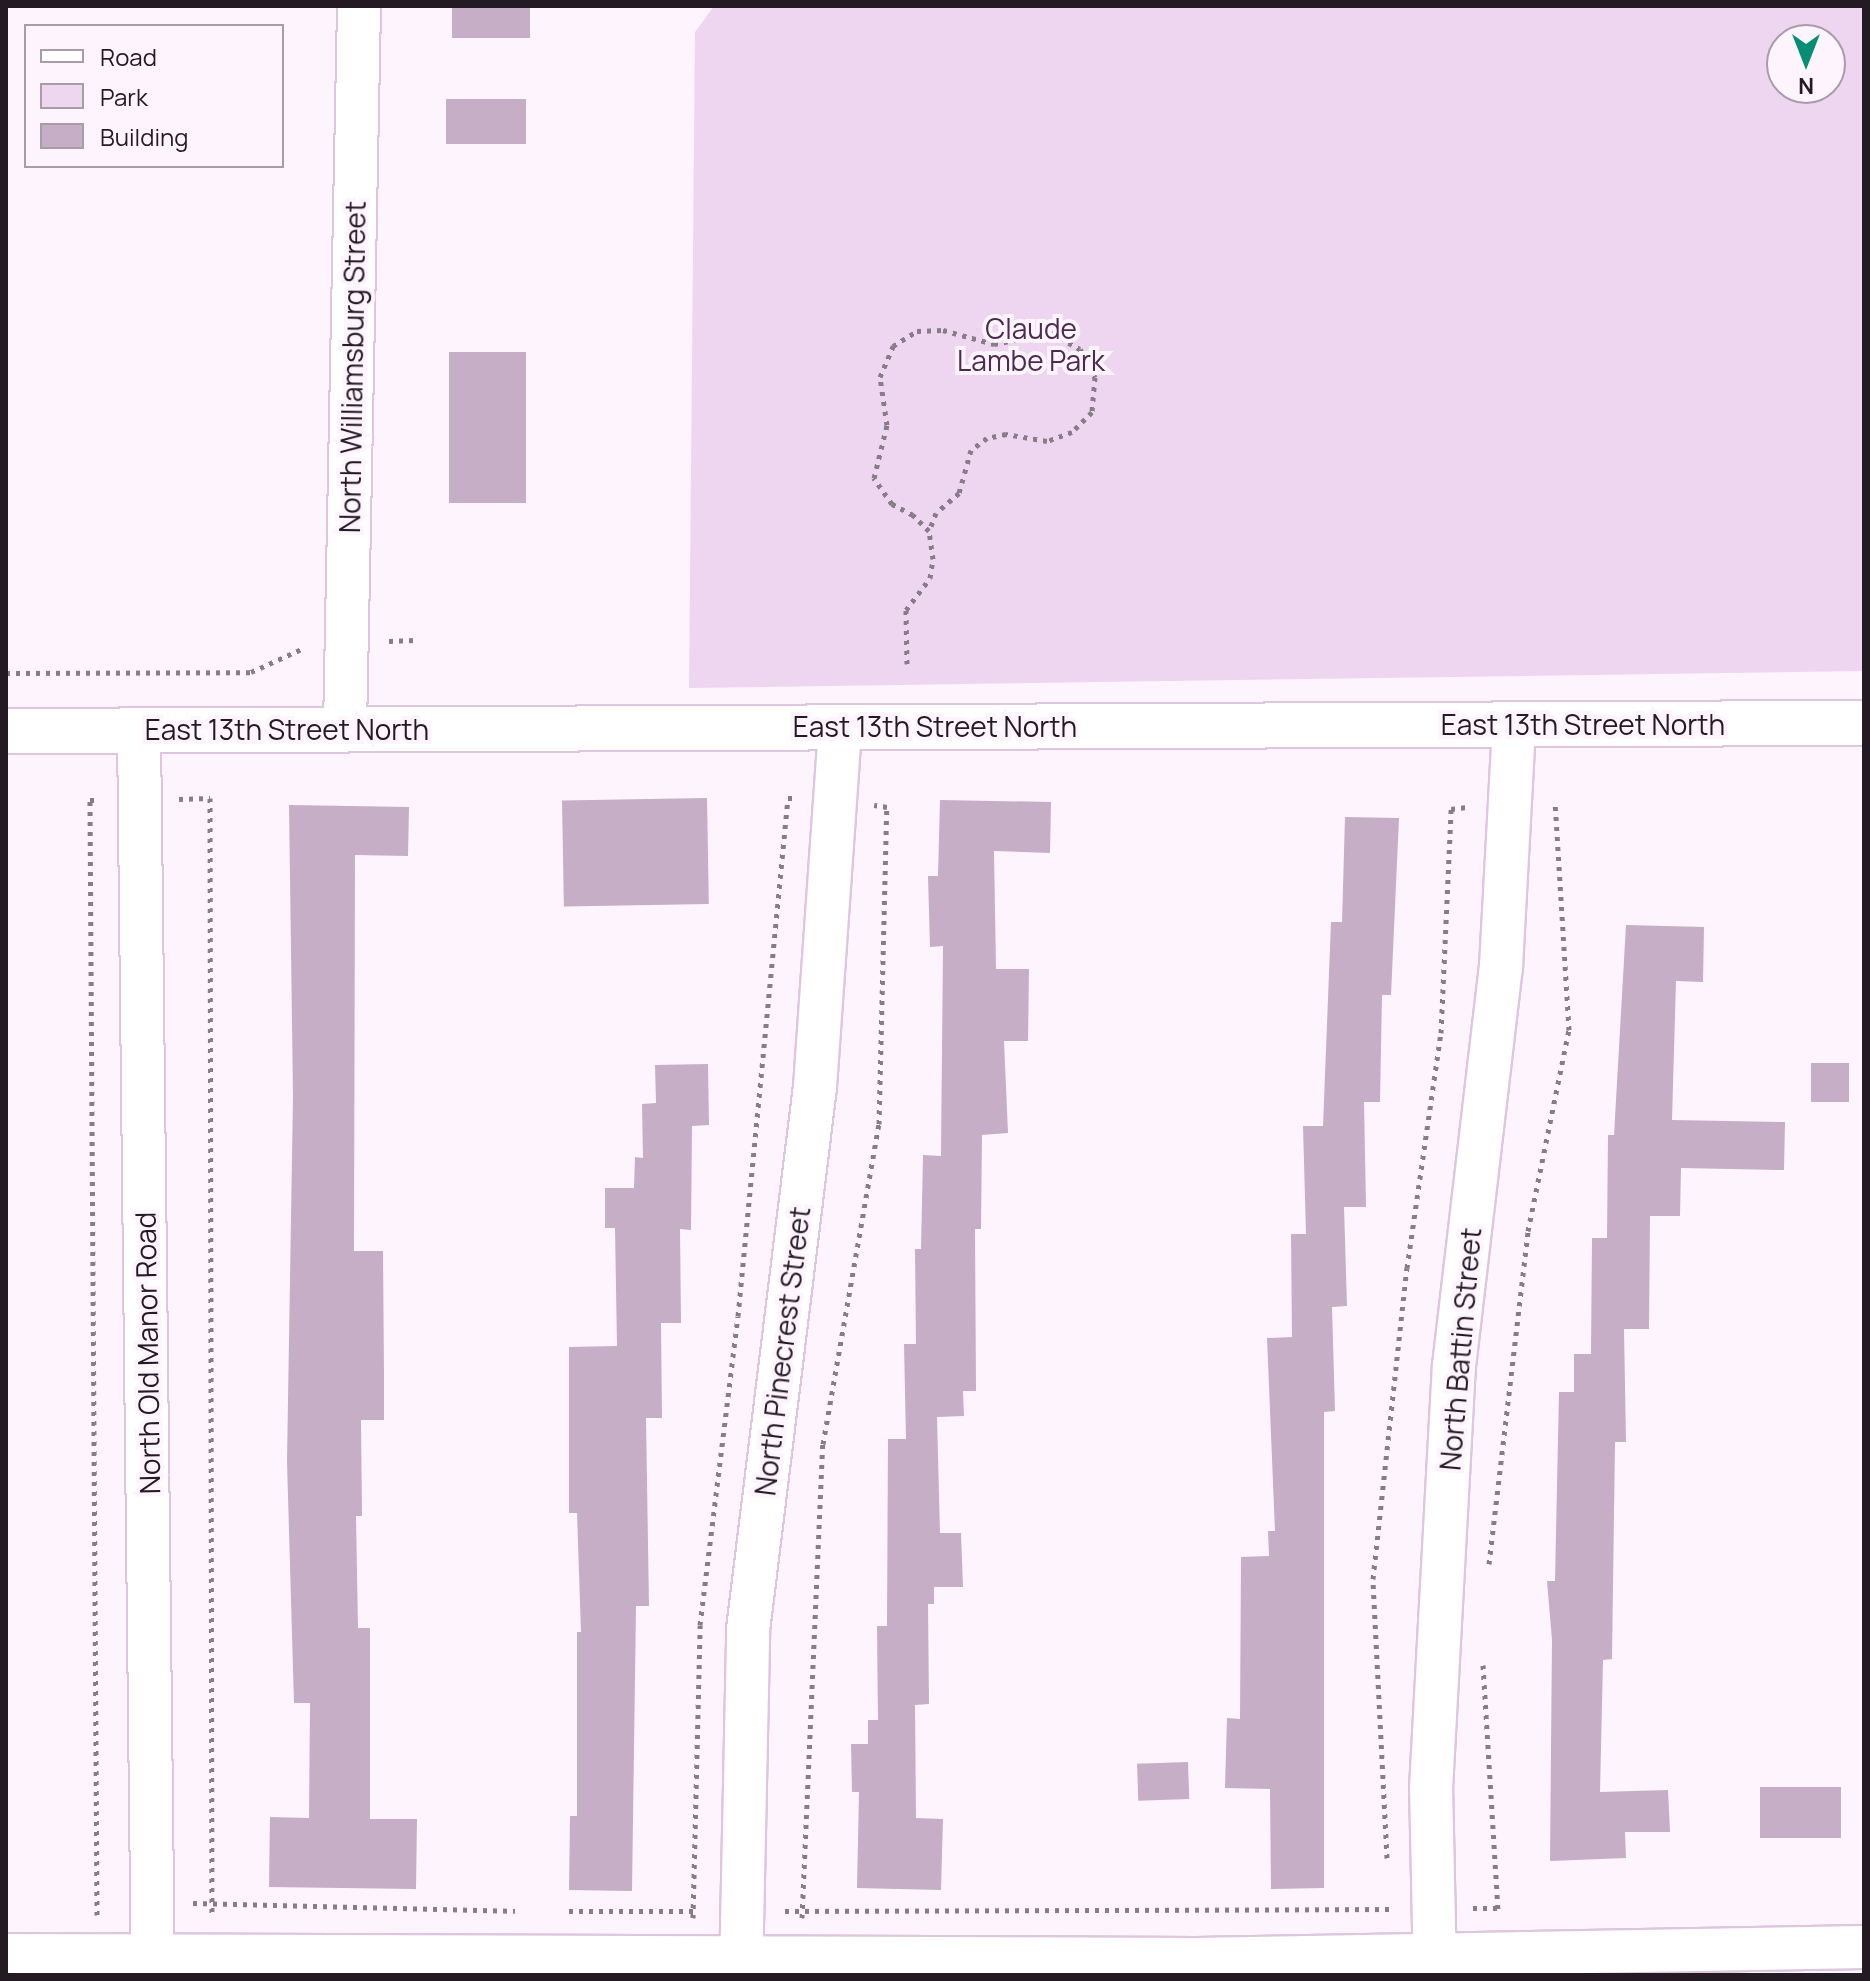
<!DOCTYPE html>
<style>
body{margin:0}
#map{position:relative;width:1870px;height:1981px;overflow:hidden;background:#fdf4fe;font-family:Manrope,sans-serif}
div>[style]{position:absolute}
.green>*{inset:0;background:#efd6f0}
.building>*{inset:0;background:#c5aec6;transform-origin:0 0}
.path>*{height:5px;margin-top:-2.5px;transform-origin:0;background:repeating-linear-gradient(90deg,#867d87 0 4px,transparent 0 10px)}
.roads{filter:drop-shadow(2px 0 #dec6de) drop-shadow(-2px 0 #dec6de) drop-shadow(0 2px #dec6de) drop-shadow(0 -2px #dec6de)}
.minor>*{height:42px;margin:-21px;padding:0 21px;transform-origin:21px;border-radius:21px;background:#fff}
.secondary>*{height:44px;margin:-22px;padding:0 22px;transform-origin:22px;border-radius:22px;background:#fff}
span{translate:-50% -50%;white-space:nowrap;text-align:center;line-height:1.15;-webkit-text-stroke:8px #fdf4fe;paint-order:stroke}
.park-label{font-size:28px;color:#4d2950}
.street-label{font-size:28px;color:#231a23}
.frame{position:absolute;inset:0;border:8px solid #231a23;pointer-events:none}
.legend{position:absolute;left:24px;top:24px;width:260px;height:144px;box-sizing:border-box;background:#fdf4fe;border:2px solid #a69da6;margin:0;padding:10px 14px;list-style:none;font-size:24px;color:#231a23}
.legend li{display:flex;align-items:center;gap:16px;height:40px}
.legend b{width:40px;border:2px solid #a69da6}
.north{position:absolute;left:1766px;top:24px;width:80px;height:80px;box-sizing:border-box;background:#fdf4fe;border:2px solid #a69da6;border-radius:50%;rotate:180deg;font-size:22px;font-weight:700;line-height:32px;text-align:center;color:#231a23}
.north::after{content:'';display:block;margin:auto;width:28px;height:36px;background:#068d74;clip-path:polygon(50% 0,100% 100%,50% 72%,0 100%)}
</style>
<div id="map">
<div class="green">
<div style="clip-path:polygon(evenodd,714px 6px,1864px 6px,1864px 671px,689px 688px,695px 32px,714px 6px,1782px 40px,1830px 40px,1830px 88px,1782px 88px,1782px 40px)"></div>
</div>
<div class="building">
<div style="left:452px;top:6px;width:78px;height:32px"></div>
<div style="left:446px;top:99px;width:80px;height:45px"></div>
<div style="left:526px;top:352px;width:151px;height:77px;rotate:90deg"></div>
<div style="left:707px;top:798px;width:106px;height:145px;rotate:89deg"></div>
<div style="clip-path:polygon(940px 800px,1051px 802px,1050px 853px,994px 851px,996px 969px,1029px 969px,1028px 1041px,1004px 1041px,1008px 1133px,982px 1135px,981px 1229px,975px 1229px,976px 1391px,963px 1391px,964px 1416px,937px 1417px,940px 1533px,961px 1533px,963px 1587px,934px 1587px,934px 1604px,928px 1604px,929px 1704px,915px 1705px,916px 1818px,943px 1819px,941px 1890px,857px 1888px,859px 1792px,852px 1792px,851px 1744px,868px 1744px,868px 1720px,878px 1720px,877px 1626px,887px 1626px,888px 1439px,906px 1439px,904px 1344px,916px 1344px,915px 1249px,921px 1249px,923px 1155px,941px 1156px,943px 946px,930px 947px,928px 876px,938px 876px)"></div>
<div style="clip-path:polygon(289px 805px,409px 807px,408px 856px,355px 855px,354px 1251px,383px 1251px,384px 1374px,384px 1420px,361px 1420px,362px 1516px,356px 1516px,358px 1628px,370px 1628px,370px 1819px,417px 1819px,416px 1889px,269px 1887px,270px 1817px,309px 1818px,310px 1703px,294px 1703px,287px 1462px,293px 1096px)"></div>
<div style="clip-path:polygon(1345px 817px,1399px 818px,1391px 995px,1382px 995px,1380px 1102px,1364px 1102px,1366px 1207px,1344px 1207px,1347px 1306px,1332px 1307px,1335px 1411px,1324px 1412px,1324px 1888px,1271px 1889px,1270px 1789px,1225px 1788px,1227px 1718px,1240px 1719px,1241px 1557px,1269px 1556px,1268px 1531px,1275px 1531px,1267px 1338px,1292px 1337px,1291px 1234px,1306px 1234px,1303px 1126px,1323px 1126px,1331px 922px,1342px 922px)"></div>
<div style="clip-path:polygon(1626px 925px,1704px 927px,1703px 982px,1676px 981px,1672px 1120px,1785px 1122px,1784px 1170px,1681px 1168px,1680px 1216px,1650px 1216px,1649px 1329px,1624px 1329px,1626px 1442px,1615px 1442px,1612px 1659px,1603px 1660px,1600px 1792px,1668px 1790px,1670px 1832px,1625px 1832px,1626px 1858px,1550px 1861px,1552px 1640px,1547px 1581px,1555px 1581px,1559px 1392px,1574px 1392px,1574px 1354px,1591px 1354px,1592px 1238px,1607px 1238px,1608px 1135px,1614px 1135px)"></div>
<div style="left:1811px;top:1063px;width:38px;height:39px"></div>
<div style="clip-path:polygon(708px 1064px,709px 1125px,692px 1126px,691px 1230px,680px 1229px,681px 1323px,661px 1323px,662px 1418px,646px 1418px,649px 1606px,636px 1606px,632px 1891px,569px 1890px,570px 1816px,577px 1816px,577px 1632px,581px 1632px,577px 1513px,569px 1513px,569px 1347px,617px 1346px,615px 1228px,605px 1228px,605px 1188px,634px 1188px,635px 1157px,643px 1158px,642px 1104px,656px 1103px,655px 1065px)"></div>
<div style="left:1188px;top:1762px;width:37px;height:51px;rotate:88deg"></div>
<div style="left:1841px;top:1787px;width:51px;height:81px;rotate:90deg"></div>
</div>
<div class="path">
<div style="left:389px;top:641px;width:26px;rotate:-2deg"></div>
<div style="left:907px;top:664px;width:54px;rotate:-91.1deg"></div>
<div style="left:906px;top:610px;width:40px;rotate:-53deg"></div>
<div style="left:930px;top:578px;width:19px;rotate:-81deg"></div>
<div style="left:933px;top:559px;width:28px;rotate:-98deg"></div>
<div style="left:929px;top:531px;width:23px;rotate:-135deg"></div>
<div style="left:913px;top:515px;width:24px;rotate:-152deg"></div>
<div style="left:892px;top:504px;width:32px;rotate:-125deg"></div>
<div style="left:874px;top:478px;width:55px;rotate:-76.2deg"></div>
<div style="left:887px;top:425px;width:49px;rotate:-98.3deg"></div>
<div style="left:880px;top:377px;width:34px;rotate:-67deg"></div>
<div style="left:893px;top:346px;width:28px;rotate:-32deg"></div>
<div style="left:917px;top:331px;width:26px;rotate:-2deg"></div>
<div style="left:943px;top:330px;width:53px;rotate:15.4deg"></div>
<div style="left:994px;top:344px;width:58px;rotate:-10.9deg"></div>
<div style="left:1051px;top:333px;width:33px;rotate:29deg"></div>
<div style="left:1080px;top:349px;width:32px;rotate:62deg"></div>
<div style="left:1095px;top:377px;width:35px;rotate:95deg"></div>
<div style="left:1092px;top:412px;width:28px;rotate:135deg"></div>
<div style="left:1072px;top:432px;width:27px;rotate:160deg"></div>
<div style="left:1047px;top:441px;width:42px;rotate:-170.3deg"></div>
<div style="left:1006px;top:434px;width:19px;rotate:168deg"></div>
<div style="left:987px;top:438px;width:20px;rotate:143deg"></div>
<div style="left:971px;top:450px;width:45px;rotate:105.6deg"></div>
<div style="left:959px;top:493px;width:30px;rotate:139deg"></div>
<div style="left:936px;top:513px;width:19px;rotate:111deg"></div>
<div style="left:6px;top:673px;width:245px;rotate:-0.2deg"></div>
<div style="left:251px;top:672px;width:58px;rotate:-24.4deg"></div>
<div style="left:179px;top:799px;width:31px;rotate:-2deg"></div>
<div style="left:210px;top:798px;width:1116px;rotate:89.9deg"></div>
<div style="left:1489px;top:1564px;width:335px;rotate:-83.3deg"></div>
<div style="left:1528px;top:1231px;width:205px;rotate:-78.5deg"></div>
<div style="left:1569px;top:1030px;width:229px;rotate:-93.5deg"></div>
<div style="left:1483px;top:1665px;width:246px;rotate:86.5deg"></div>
<div style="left:1387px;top:1858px;width:279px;rotate:-92.9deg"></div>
<div style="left:1373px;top:1579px;width:313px;rotate:-83.8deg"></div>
<div style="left:1407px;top:1268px;width:237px;rotate:-81.8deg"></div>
<div style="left:1441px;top:1033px;width:224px;rotate:-87.4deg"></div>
<div style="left:1451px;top:809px;width:16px;rotate:-7deg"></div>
<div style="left:193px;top:1903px;width:322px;rotate:1.4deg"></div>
<div style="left:1473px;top:1908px;width:26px"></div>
<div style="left:569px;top:1911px;width:126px"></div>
<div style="left:785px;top:1911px;width:606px;rotate:-0.19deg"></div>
<div style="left:97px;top:1915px;width:1115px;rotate:-90.36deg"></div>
<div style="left:90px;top:800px;width:7px"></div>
<div style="left:693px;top:1918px;width:293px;rotate:-88.6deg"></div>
<div style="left:700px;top:1625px;width:311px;rotate:-83deg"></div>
<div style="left:738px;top:1316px;width:520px;rotate:-84.49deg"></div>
<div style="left:788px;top:798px;width:5px"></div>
<div style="left:802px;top:1918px;width:474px;rotate:-87.5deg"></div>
<div style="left:823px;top:1444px;width:325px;rotate:-80.1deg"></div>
<div style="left:879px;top:1124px;width:317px;rotate:-88.6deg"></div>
<div style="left:887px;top:807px;width:13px;rotate:-171deg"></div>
</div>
<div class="roads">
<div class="minor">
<div style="left:345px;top:729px;width:723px;rotate:-88.89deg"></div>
<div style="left:139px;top:730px;width:1245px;rotate:89.36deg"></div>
<div style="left:6px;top:1955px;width:1191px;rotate:0.19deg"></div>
<div style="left:1197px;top:1959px;width:667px;rotate:-1.03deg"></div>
<div style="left:741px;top:1975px;width:345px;rotate:-88.8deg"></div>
<div style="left:748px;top:1630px;width:547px;rotate:-82.97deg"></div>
<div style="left:815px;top:1087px;width:361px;rotate:-86deg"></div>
<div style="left:1435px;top:1975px;width:186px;rotate:-91.2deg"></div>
<div style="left:1431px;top:1789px;width:424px;rotate:-86.9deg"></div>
<div style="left:1454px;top:1366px;width:402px;rotate:-83.3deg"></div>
<div style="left:1501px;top:967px;width:243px;rotate:-86.9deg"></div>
</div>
<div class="secondary">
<div style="left:6px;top:731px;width:1858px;rotate:-0.25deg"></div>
</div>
</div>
<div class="park-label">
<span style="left:1031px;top:344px">Claude<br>Lambe Park</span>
</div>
<div class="street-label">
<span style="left:352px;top:367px;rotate:-89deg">North Williamsburg Street</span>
<span style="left:1583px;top:724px">East 13th Street North</span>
<span style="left:935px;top:726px">East 13th Street North</span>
<span style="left:287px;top:729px">East 13th Street North</span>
<span style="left:1460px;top:1349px;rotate:-85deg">North Battin Street</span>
<span style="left:782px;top:1351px;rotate:-83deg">North Pinecrest Street</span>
<span style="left:147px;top:1353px;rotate:-91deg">North Old Manor Road</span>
</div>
<div class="frame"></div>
<ul class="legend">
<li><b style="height:10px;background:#fff"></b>Road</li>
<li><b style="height:22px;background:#efd6f0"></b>Park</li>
<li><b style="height:22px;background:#c5aec6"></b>Building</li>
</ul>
<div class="north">N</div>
</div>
